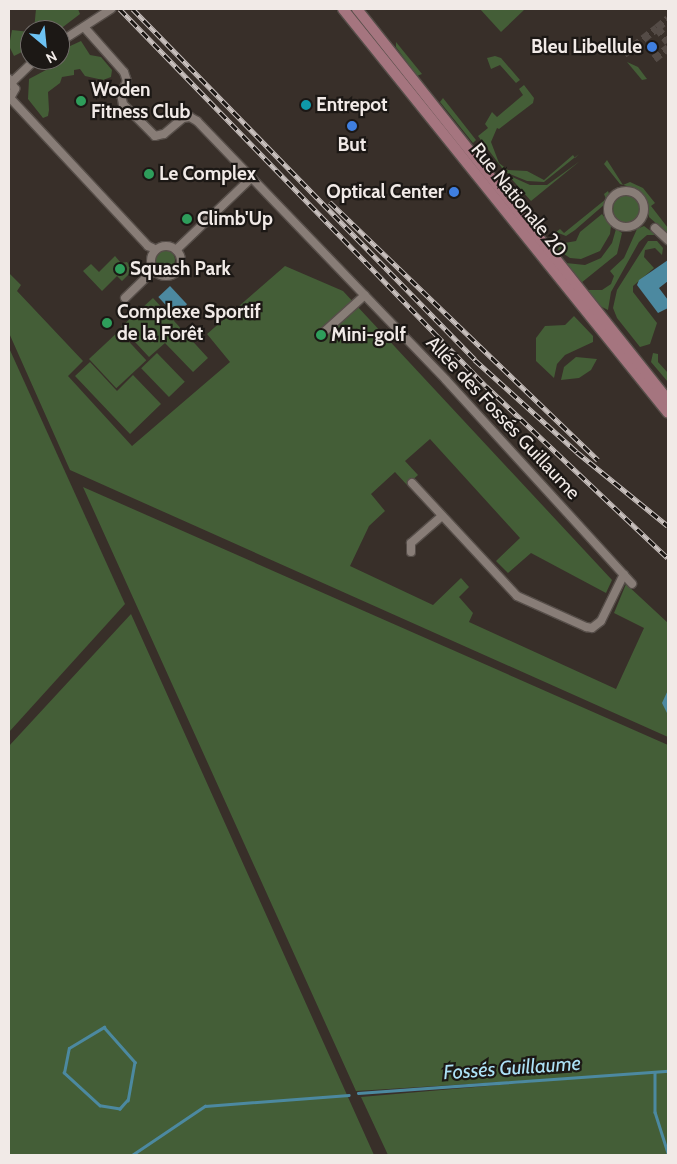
<!DOCTYPE html>
<meta charset="utf-8">
<style>
body{margin:0}
#map{position:relative;width:677px;height:1164px;overflow:hidden;background:#382f29;font-family:Cabin,sans-serif}
div>[style]{position:absolute}
.green>*{inset:0;background:#445e37;transform-origin:0 0}
.round{border-radius:50%}
.water>*{inset:0;background:#4c89a0;transform-origin:0 0}
.stream>*{height:2.5px;margin:-1.25px;padding:0 1.25px;transform-origin:1.25px;border-radius:1.25px;background:#4c89a0}
.minor-tunnel>*{height:8px;margin-top:-4px;transform-origin:0;background:repeating-linear-gradient(90deg,#544b46 0 8px,transparent 0 12px)}
.roads{filter:drop-shadow(1px 0 #564e49) drop-shadow(-1px 0 #564e49) drop-shadow(0 1px #564e49) drop-shadow(0 -1px #564e49)}
.minor>*{height:8px;margin:-4px;padding:0 4px;transform-origin:4px;border-radius:4px;background:#887d77}
.minor>.ring{margin:-4px;padding:0;box-sizing:content-box;background:none;border:8px solid #887d77;border-radius:50%}
.major>*{height:10px;margin:-5px;padding:0 5px;transform-origin:5px;border-radius:5px;background:#a5757f}
.rail>*{height:4.5px;margin-top:-2.25px;transform-origin:0;background:repeating-linear-gradient(90deg,#1c1815 0 8px,#c9c1be 0 16px);box-sizing:border-box;border-block:1px solid #c9c1be}
.dots>*{width:14px;height:14px;translate:-50% -50%;box-sizing:border-box;border:2px solid #1c1815;border-radius:50%}
span{translate:-50% -50%;white-space:nowrap;text-align:center;line-height:1.15;-webkit-text-stroke:4.5px #1c1815;paint-order:stroke}
.poi-label{font-size:19px;color:#f1eae7;font-weight:700}
.right{translate:-100% -50%;text-align:right}
.left{translate:0 -50%;text-align:left}
.street-label{font-size:19px;color:#f1eae7}
.water-label{font-size:20px;color:#ade2f7;font-style:italic}
.frame{position:absolute;inset:0;border:10px solid #f1eae7;pointer-events:none}
.north{position:absolute;left:20px;top:20px;width:50px;height:50px;box-sizing:border-box;background:#1c1815;border:1px solid #716c69;border-radius:50%;rotate:152deg;font-size:14px;font-weight:700;line-height:20px;text-align:center;color:#f1eae7}
.north::after{content:'';display:block;margin:auto;width:18px;height:22px;background:#6dc2f3;clip-path:polygon(50% 0,100% 100%,50% 72%,0 100%)}
</style>
<div id="map">
<div class="green">
<div style="clip-path:polygon(36px 9px,78px 9px,80px 14px,59px 30px,34px 30px)"></div>
<div style="clip-path:polygon(480px 9px,525px 9px,501px 32px)"></div>
<div style="clip-path:polygon(12px 30px,30px 32px,30px 48px,14px 56px,9px 46px)"></div>
<div style="clip-path:polygon(81px 41px,90px 55px,101px 57px,112px 70px,111px 77px,103px 80px,85px 76px,80px 69px,74px 70px,74px 75px,62px 77px,60px 83px,48px 92px,49px 110px,48px 116px,43px 118px,28px 99px,29px 79px,61px 62px,68px 47px)"></div>
<div style="clip-path:polygon(396px 42px,422px 74px,417px 76px,396px 47px)"></div>
<div style="clip-path:polygon(495px 56px,501px 58px,520px 80px,516px 83px,500px 65px,491px 69px,487px 58px)"></div>
<div style="clip-path:polygon(627px 62px,638px 67px,647px 79px,642px 80px)"></div>
<div style="clip-path:polygon(524px 85px,534px 98px,533px 103px,499px 129px,497px 128px,491px 142px,499px 163px,508px 170px,527px 171px,544px 180px,573px 155px,575px 158px,579px 154px,544px 182px,527px 181px,505px 172px,478px 136px,488px 128px,485px 124px,492px 112px,497px 117px,523px 95px,519px 89px)"></div>
<div style="clip-path:polygon(443px 98px,476px 140px,473px 143px,440px 102px)"></div>
<div style="clip-path:polygon(607px 160px,623px 185px,630px 182px,643px 188px,655px 203px,651px 206px,668px 228px,668px 234px,649px 217px,644px 195px,637px 189px,620px 184px,604px 164px)"></div>
<div style="clip-path:polygon(580px 161px,531px 201px,508px 175px,530px 185px,547px 185px)"></div>
<div style="clip-path:polygon(608px 191px,610px 196px,605px 204px,575px 230px,566px 236px,556px 232px,560px 229px,564px 233px,606px 199px,604px 194px)"></div>
<div class="round" style="left:613px;top:195px;width:28px;height:28px"></div>
<div style="clip-path:polygon(602px 214px,611px 226px,610px 234px,600px 251px,581px 259px,570px 258px,558px 250px,559px 244px,576px 241px,580px 232px)"></div>
<div style="clip-path:polygon(644px 226px,656px 235px,647px 235px,639px 242px,611px 292px,608px 310px,602px 307px,587px 290px,602px 290px,611px 284px,614px 276px,610px 271px,624px 258px,637px 229px)"></div>
<div style="clip-path:polygon(616px 229px,622px 233px,617px 254px,581px 283px,566px 263px,585px 265px,601px 258px,612px 243px)"></div>
<div style="clip-path:polygon(648px 241px,657px 241px,663px 248px,662px 255px,655px 248px,645px 250px,644px 257px,654px 268px,633px 286px,633px 292px,657px 323px,650px 344px,640px 347px,617px 318px,613px 308px,617px 290px)"></div>
<div class="round" style="left:155px;top:250px;width:20px;height:20px"></div>
<div style="clip-path:polygon(115px 256px,121px 263px,127px 262px,133px 270px,122px 281px,117px 276px,102px 291px,83px 271px,91px 264px,99px 272px)"></div>
<div style="clip-path:polygon(285px 266px,343px 291px,612px 580px,606px 593px,531px 553px,508px 573px,496px 561px,520px 538px,430px 439px,405px 461px,418px 475px,407px 485px,395px 472px,371px 494px,385px 511px,369px 526px,350px 566px,433px 605px,461px 578px,469px 587px,459px 597px,473px 613px,469px 622px,616px 689px,644px 628px,614px 613px,626px 584px,668px 623px,668px 737px,70px 470px,9px 333px,9px 273px,21px 285px,17px 291px,83px 361px,68px 376px,132px 446px,230px 362px,207px 334px)"></div>
<div style="clip-path:polygon(153px 298px,208px 358px,193px 372px,165px 343px,149px 357px,121px 327px)"></div>
<div style="clip-path:polygon(574px 316px,593px 336px,593px 342px,565px 355px,557px 364px,554px 378px,536px 361px,536px 338px,545px 326px,565px 325px)"></div>
<div style="left:119px;top:331px;width:40px;height:41px;rotate:47deg"></div>
<div style="clip-path:polygon(9px 348px,125px 604px,9px 732px)"></div>
<div style="left:157px;top:353px;width:40px;height:22px;rotate:46deg"></div>
<div style="clip-path:polygon(653px 353px,658px 354px,658px 362px,668px 373px,668px 382px,651px 362px)"></div>
<div style="clip-path:polygon(576px 357px,597px 359px,591px 370px,579px 378px,561px 380px,564px 367px)"></div>
<div style="clip-path:polygon(90px 362px,117px 391px,133px 375px,161px 404px,130px 434px,75px 376px)"></div>
<div style="clip-path:polygon(83px 487px,668px 745px,668px 1155px,388px 1155px,361px 1097px,601px 1076px,356px 1091px)"></div>
<div style="clip-path:polygon(131px 614px,343px 1086px,374px 1155px,9px 1155px,9px 746px)"></div>
</div>
<div class="water">
<div style="clip-path:polygon(668px 260px,668px 281px,659px 288px,668px 300px,668px 308px,658px 313px,637px 285px,639px 280px)"></div>
<div style="left:170px;top:286px;width:25px;height:16px;rotate:47deg"></div>
<div style="clip-path:polygon(668px 690px,668px 715px,662px 703px)"></div>
</div>
<div class="stream">
<div style="left:104px;top:1027px;width:47px;rotate:48.5deg"></div>
<div style="left:135px;top:1062px;width:39px;rotate:100deg"></div>
<div style="left:128px;top:1100px;width:12px;rotate:132deg"></div>
<div style="left:120px;top:1109px;width:20px;rotate:-171deg"></div>
<div style="left:100px;top:1106px;width:49px;rotate:-137.5deg"></div>
<div style="left:64px;top:1073px;width:25px;rotate:-79deg"></div>
<div style="left:69px;top:1048px;width:41px;rotate:-31deg"></div>
<div style="left:655px;top:1072px;width:40px;rotate:90deg"></div>
<div style="left:655px;top:1112px;width:43px;rotate:72.4deg"></div>
<div style="left:358px;top:1093px;width:311px;rotate:-4.1deg"></div>
<div style="left:132px;top:1155px;width:88px;rotate:-33.9deg"></div>
<div style="left:205px;top:1106px;width:144px;rotate:-4.4deg"></div>
</div>
<div class="minor-tunnel">
<div style="left:657px;top:28px;width:14px;rotate:-39deg"></div>
<div style="left:624px;top:54px;width:42px;rotate:-38.2deg"></div>
<div style="left:657px;top:28px;width:18px;rotate:52deg"></div>
<div style="left:654px;top:59px;width:18px;rotate:-38deg"></div>
</div>
<div class="roads">
<div class="minor">
<div style="left:84px;top:27px;width:60px;rotate:48.4deg"></div>
<div style="left:124px;top:72px;width:9px;rotate:72deg"></div>
<div style="left:127px;top:81px;width:14px;rotate:115deg"></div>
<div style="left:121px;top:94px;width:10px;rotate:79deg"></div>
<div style="left:123px;top:104px;width:45px;rotate:45deg"></div>
<div style="left:155px;top:136px;width:9px;rotate:-13deg"></div>
<div style="left:164px;top:134px;width:25px;rotate:-40deg"></div>
<div style="left:183px;top:118px;width:7px;rotate:-8deg"></div>
<div style="left:190px;top:117px;width:8px;rotate:30deg"></div>
<div style="left:197px;top:121px;width:359px;rotate:46.1deg"></div>
<div style="left:446px;top:380px;width:276px;rotate:47.6deg"></div>
<div style="left:60px;top:42px;width:61px;rotate:-32.9deg"></div>
<div style="left:12px;top:82px;width:32px;rotate:-44deg"></div>
<div style="left:11px;top:99px;width:201px;rotate:47deg"></div>
<div style="left:148px;top:246px;width:5px;rotate:22deg"></div>
<div style="left:9px;top:100px;width:13px;rotate:-61deg"></div>
<div style="left:15px;top:89px;width:12px;rotate:-121deg"></div>
<div class="ring" style="left:608px;top:191px;width:28px;height:28px"></div>
<div style="left:655px;top:228px;width:18px;rotate:43deg"></div>
<div class="ring" style="left:151px;top:246px;width:22px;height:22px"></div>
<div style="left:176px;top:250px;width:104px;rotate:-43.8deg"></div>
<div style="left:125px;top:298px;width:40px;rotate:-44deg"></div>
<div style="left:324px;top:332px;width:55px;rotate:-42.1deg"></div>
<div style="left:412px;top:483px;width:154px;rotate:47.1deg"></div>
<div style="left:517px;top:596px;width:76px;rotate:24.2deg"></div>
<div style="left:586px;top:627px;width:6px;rotate:9deg"></div>
<div style="left:592px;top:628px;width:11px;rotate:-38deg"></div>
<div style="left:601px;top:621px;width:52px;rotate:-63.9deg"></div>
<div style="left:411px;top:552px;width:9px;rotate:-90deg"></div>
<div style="left:411px;top:543px;width:41px;rotate:-41.1deg"></div>
</div>
<div class="major">
<div style="left:343px;top:9px;width:518px;rotate:51.18deg"></div>
<div style="left:357px;top:9px;width:500px;rotate:51.5deg"></div>
</div>
</div>
<div class="rail">
<div style="left:120px;top:9px;width:525px;rotate:45.85deg"></div>
<div style="left:486px;top:386px;width:250px;rotate:43.4deg"></div>
<div style="left:133px;top:9px;width:490px;rotate:45.7deg"></div>
<div style="left:475px;top:360px;width:137px;rotate:42deg"></div>
<div style="left:577px;top:452px;width:117px;rotate:39.1deg"></div>
<div style="left:330px;top:202px;width:372px;rotate:43.9deg"></div>
</div>
<div class="dots">
<div style="left:652px;top:47px;background:#3f7fe0"></div>
<div style="left:81px;top:101px;background:#2e9e5b"></div>
<div style="left:306px;top:105px;background:#0f9aa8"></div>
<div style="left:352px;top:126px;background:#3f7fe0"></div>
<div style="left:149px;top:174px;background:#2e9e5b"></div>
<div style="left:454px;top:192px;background:#3f7fe0"></div>
<div style="left:187px;top:219px;background:#2e9e5b"></div>
<div style="left:120px;top:269px;background:#2e9e5b"></div>
<div style="left:107px;top:323px;background:#2e9e5b"></div>
<div style="left:321px;top:335px;background:#2e9e5b"></div>
</div>
<div class="poi-label">
<span class="right" style="left:642px;top:47px">Bleu Libellule</span>
<span class="left" style="left:91px;top:101px">Woden<br>Fitness Club</span>
<span class="left" style="left:316px;top:105px">Entrepot</span>
<span style="left:352px;top:145px">But</span>
<span class="left" style="left:159px;top:174px">Le Complex</span>
<span class="right" style="left:444px;top:192px">Optical Center</span>
<span class="left" style="left:197px;top:219px">Climb'Up</span>
<span class="left" style="left:130px;top:269px">Squash Park</span>
<span class="left" style="left:117px;top:323px">Complexe Sportif<br>de la Forêt</span>
<span class="left" style="left:331px;top:335px">Mini-golf</span>
</div>
<div class="street-label">
<span style="left:519px;top:200px;rotate:51deg">Rue Nationale 20</span>
<span style="left:503px;top:418px;rotate:47deg">Allée des Fossés Guillaume</span>
</div>
<div class="water-label">
<span style="left:512px;top:1068px;rotate:-4deg">Fossés Guillaume</span>
</div>
<div class="frame"></div>
<div class="north">N</div>
</div>
